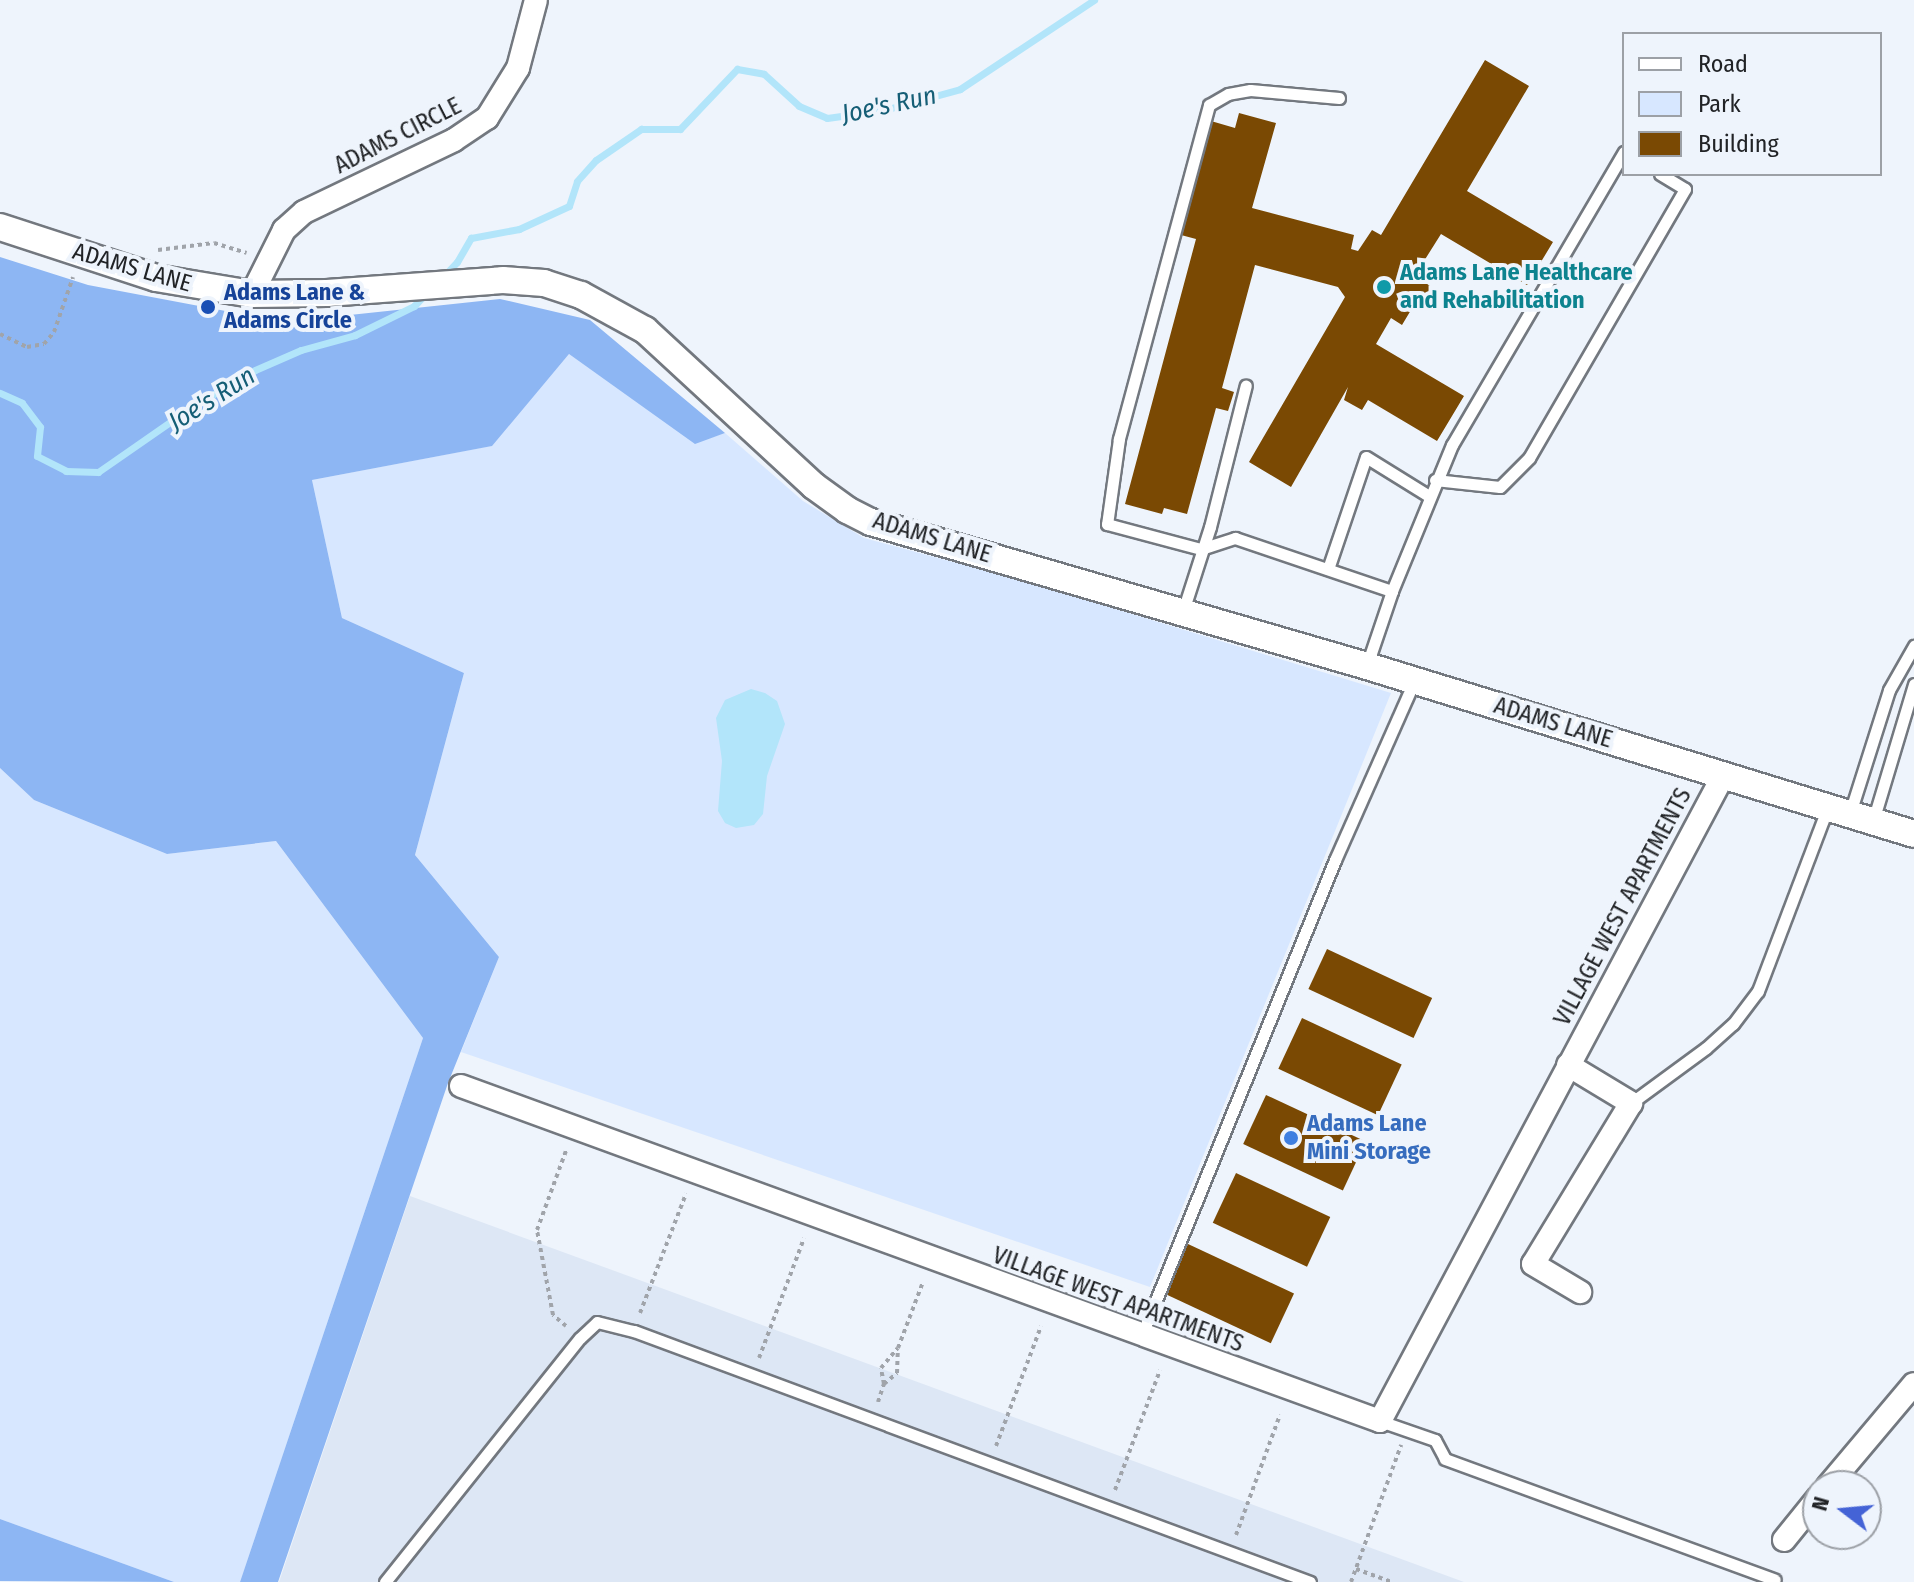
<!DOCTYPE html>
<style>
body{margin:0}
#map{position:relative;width:1914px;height:1582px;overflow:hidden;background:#eef4fc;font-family:"Fira Sans Condensed",sans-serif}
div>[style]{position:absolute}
.built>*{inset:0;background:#dde7f5}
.green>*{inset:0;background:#d7e7ff}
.forest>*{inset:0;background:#8db6f3}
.water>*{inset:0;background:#b2e5fa}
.stream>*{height:7px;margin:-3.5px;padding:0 3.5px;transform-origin:3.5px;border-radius:3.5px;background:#b2e5fa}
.building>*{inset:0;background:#7a4903;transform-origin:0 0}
.path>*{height:4px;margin-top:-2px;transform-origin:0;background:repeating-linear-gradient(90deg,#a0a4aa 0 4px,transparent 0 8px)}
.roads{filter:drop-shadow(2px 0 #73787f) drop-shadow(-2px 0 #73787f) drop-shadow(0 2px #73787f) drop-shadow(0 -2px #73787f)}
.service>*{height:11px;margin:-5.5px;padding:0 5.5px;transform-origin:5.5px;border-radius:5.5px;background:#fff}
.minor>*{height:22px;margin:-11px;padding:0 11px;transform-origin:11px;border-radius:11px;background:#fff}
.tertiary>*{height:26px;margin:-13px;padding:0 13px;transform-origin:13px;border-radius:13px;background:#fff}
.dots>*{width:22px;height:22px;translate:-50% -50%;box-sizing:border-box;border:4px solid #eef4fc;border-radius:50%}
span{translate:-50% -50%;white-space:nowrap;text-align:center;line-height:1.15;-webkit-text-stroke:8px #eef4fc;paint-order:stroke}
.street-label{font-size:24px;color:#212326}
.culture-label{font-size:24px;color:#0d838f;font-weight:700}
.left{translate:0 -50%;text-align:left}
.transit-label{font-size:24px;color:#164399;font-weight:700}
.shop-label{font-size:24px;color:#366cbe;font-weight:700}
.water-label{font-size:26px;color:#155e76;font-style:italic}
.legend{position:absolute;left:1622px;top:32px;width:260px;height:144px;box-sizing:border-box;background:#eef4fc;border:2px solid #9ca0a6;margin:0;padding:10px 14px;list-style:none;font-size:24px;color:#212326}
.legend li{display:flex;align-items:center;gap:16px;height:40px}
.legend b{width:40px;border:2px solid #9ca0a6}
.north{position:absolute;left:1802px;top:1470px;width:80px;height:80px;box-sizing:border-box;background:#eef4fc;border:2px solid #9ca0a6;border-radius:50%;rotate:286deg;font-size:22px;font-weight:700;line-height:32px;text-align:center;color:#212326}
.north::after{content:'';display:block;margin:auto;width:28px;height:36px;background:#4463d6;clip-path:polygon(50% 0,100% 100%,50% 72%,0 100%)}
</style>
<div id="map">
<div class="built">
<div style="clip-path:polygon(410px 1196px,1464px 1582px,279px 1582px)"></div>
</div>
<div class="green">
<div style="clip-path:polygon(569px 354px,695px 443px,725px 433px,803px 501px,864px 538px,1024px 581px,1391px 693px,1150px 1287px,461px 1052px,499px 957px,415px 855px,464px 673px,342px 618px,312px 480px,491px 446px)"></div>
<div style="clip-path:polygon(0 768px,34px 800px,167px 854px,276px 841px,423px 1038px,240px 1582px,174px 1582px,0 1519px)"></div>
</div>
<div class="forest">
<div style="clip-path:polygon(0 257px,88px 285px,284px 322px,500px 299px,590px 320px,725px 433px,695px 444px,569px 354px,492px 446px,312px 480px,342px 618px,464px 673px,415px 855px,499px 957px,448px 1083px,278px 1582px,240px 1582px,423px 1038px,276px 841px,167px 854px,34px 800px,0 768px)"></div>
<div style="clip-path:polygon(0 1519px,174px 1582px,0 1581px)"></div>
</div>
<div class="water">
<div style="clip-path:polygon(751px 689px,765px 693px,777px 701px,785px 724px,767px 776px,763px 814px,754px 825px,736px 828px,725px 823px,718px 811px,722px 761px,716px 718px,725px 700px)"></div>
</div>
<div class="stream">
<div style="left:442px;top:278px;width:22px;rotate:-47deg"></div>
<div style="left:457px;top:262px;width:28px;rotate:-60deg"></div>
<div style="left:471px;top:238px;width:49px;rotate:-10.6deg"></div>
<div style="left:519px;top:229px;width:55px;rotate:-24.7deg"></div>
<div style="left:569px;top:206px;width:26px;rotate:-72deg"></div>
<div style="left:577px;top:181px;width:28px;rotate:-48deg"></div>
<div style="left:596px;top:160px;width:55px;rotate:-34.6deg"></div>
<div style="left:641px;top:129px;width:39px"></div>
<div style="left:680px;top:129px;width:83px;rotate:-46.5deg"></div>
<div style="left:737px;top:69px;width:27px;rotate:10deg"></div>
<div style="left:764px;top:74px;width:47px;rotate:42.4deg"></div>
<div style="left:799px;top:106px;width:30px;rotate:23deg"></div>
<div style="left:827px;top:118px;width:58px;rotate:-8deg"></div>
<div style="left:884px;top:110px;width:79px;rotate:-15.4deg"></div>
<div style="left:960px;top:89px;width:161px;rotate:-33.6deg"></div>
<div style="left:0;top:393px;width:24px;rotate:24deg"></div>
<div style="left:22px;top:403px;width:30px;rotate:53deg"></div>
<div style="left:40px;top:427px;width:29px;rotate:96deg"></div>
<div style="left:37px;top:456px;width:33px;rotate:27deg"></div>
<div style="left:66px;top:471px;width:32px;rotate:2deg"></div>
<div style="left:98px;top:472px;width:112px;rotate:-34.8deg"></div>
<div style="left:190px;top:408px;width:75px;rotate:-30.3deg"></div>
<div style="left:255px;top:370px;width:50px;rotate:-23.5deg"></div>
<div style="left:301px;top:350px;width:56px;rotate:-15.5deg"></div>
<div style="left:355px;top:335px;width:66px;rotate:-26.2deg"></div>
<div style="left:414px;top:306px;width:19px;rotate:-47deg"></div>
</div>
<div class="building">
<div style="clip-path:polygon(1485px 60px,1529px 86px,1467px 191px,1553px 242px,1527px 285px,1441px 234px,1424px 261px,1435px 268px,1426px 283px,1431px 287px,1416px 312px,1411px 310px,1402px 325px,1391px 318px,1376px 344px,1464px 396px,1437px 441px,1368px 400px,1362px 410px,1344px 400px,1348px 387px,1291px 487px,1249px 462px,1345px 297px,1338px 287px,1255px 265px,1222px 388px,1234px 392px,1228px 411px,1216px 408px,1187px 514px,1164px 508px,1162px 514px,1125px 504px,1196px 239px,1181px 235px,1211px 121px,1235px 128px,1239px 113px,1276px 123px,1252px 208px,1354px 235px,1351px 249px,1358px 251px,1372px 230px,1381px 235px)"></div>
<div style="left:1327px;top:949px;width:116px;height:44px;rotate:25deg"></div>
<div style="left:1302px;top:1018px;width:110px;height:56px;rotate:25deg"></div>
<div style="left:1266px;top:1095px;width:110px;height:54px;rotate:25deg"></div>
<div style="left:1236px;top:1173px;width:104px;height:55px;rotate:25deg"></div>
<div style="left:1188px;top:1244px;width:117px;height:55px;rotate:25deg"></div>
</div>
<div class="path">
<div style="left:158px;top:250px;width:56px;rotate:-7.1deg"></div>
<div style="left:214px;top:243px;width:34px;rotate:17deg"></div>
<div style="left:0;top:334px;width:30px;rotate:26deg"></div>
<div style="left:27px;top:347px;width:17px;rotate:-10deg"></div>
<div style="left:44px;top:344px;width:16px;rotate:-50deg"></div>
<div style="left:54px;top:332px;width:58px;rotate:-70.9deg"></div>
<div style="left:640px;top:1313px;width:128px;rotate:-68.9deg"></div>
<div style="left:566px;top:1326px;width:17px;rotate:-140deg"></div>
<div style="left:553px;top:1315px;width:86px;rotate:-100.7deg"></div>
<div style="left:537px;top:1230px;width:87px;rotate:-69.9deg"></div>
<div style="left:759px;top:1358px;width:128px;rotate:-69.4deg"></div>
<div style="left:884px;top:1384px;width:17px;rotate:-40deg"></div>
<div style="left:897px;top:1373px;width:24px;rotate:-88deg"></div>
<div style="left:878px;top:1402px;width:19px;rotate:-72deg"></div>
<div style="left:884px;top:1384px;width:16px;rotate:-101deg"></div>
<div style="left:881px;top:1368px;width:26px;rotate:-50deg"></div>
<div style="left:898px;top:1348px;width:71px;rotate:-69.3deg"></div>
<div style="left:996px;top:1446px;width:128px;rotate:-69.4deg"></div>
<div style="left:1115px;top:1490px;width:128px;rotate:-69.4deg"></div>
<div style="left:1236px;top:1535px;width:128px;rotate:-69.9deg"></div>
<div style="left:1356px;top:1569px;width:37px;rotate:20deg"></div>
<div style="left:1351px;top:1582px;width:146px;rotate:-69.9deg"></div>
</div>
<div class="roads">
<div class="service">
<div style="left:1339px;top:98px;width:89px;rotate:-174.9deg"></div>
<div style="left:1250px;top:90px;width:22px;rotate:170deg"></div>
<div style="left:1228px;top:94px;width:22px;rotate:150deg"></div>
<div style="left:1209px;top:105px;width:346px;rotate:105.1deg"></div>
<div style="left:1119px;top:439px;width:86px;rotate:98deg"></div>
<div style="left:1107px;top:524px;width:97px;rotate:14.9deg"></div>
<div style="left:1201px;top:549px;width:36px;rotate:-18deg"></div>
<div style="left:1235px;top:538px;width:166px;rotate:18.7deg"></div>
<div style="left:1435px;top:480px;width:65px;rotate:6.1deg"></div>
<div style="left:1500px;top:487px;width:41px;rotate:-45deg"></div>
<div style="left:1529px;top:458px;width:311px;rotate:-59.9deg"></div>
<div style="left:1685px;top:189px;width:29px;rotate:-149deg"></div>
<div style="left:1328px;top:569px;width:118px;rotate:-71.3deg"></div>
<div style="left:1366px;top:457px;width:74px;rotate:31.8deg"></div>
<div style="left:1183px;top:611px;width:88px;rotate:-72.2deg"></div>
<div style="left:1210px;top:527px;width:146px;rotate:-75.8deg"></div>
<div style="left:1367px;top:665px;width:78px;rotate:-71.3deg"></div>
<div style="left:1392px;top:591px;width:158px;rotate:-67.7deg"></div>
<div style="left:1452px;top:445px;width:340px;rotate:-59.6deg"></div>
<div style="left:1850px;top:813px;width:129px;rotate:-72.4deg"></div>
<div style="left:1889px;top:690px;width:51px;rotate:-60.4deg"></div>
<div style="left:1873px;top:821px;width:143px;rotate:-73.3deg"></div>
<div style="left:1631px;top:1103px;width:93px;rotate:-36.3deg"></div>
<div style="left:1706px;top:1048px;width:36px;rotate:-42deg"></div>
<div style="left:1733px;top:1024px;width:41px;rotate:-52.9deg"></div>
<div style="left:1758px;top:991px;width:197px;rotate:-69.2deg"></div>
<div style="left:1141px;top:1337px;width:515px;rotate:-67.87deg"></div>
<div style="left:1335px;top:860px;width:195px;rotate:-66.1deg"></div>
<div style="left:1380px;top:1421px;width:58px;rotate:19.1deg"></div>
<div style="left:1435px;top:1440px;width:21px;rotate:62deg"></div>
<div style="left:1445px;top:1459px;width:351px;rotate:20.1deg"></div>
<div style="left:385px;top:1582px;width:312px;rotate:-51.4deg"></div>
<div style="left:580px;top:1338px;width:23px;rotate:-43deg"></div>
<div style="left:597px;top:1322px;width:38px;rotate:14deg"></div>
<div style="left:634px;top:1331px;width:721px;rotate:20.37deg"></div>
</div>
<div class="minor">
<div style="left:252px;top:294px;width:72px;rotate:-63.4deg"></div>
<div style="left:284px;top:230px;width:27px;rotate:-42deg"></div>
<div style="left:304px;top:212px;width:166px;rotate:-25.6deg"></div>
<div style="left:454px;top:140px;width:40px;rotate:-34deg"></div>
<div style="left:487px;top:118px;width:59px;rotate:-58.2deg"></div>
<div style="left:518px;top:68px;width:70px;rotate:-75.2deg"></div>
<div style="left:1568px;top:1065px;width:74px;rotate:31.1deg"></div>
<div style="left:1631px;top:1103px;width:188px;rotate:121.3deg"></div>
<div style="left:1533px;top:1264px;width:55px;rotate:30.8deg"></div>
<div style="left:461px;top:1086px;width:978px;rotate:20.03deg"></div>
<div style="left:1380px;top:1421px;width:733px;rotate:-62deg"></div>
<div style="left:1828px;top:1486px;width:133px;rotate:-49.9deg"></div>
<div style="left:1784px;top:1540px;width:54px;rotate:-51deg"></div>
</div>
<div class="tertiary">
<div style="left:0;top:227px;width:164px;rotate:18.1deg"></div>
<div style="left:156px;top:278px;width:97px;rotate:9.5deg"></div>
<div style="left:252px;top:294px;width:75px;rotate:-0.8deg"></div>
<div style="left:327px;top:293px;width:176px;rotate:-4.2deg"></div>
<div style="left:503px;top:280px;width:41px;rotate:4.2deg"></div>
<div style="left:544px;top:283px;width:39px;rotate:18deg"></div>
<div style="left:581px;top:295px;width:73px;rotate:28.7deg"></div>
<div style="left:645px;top:330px;width:230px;rotate:42.7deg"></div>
<div style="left:814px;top:486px;width:41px;rotate:36deg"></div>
<div style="left:847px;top:510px;width:27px;rotate:27deg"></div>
<div style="left:871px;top:522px;width:516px;rotate:16.19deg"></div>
<div style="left:1367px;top:666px;width:572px;rotate:17.07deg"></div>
</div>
</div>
<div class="dots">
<div style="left:1384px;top:287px;background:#0f9aa8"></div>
<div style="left:208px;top:307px;background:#1a4fb4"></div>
<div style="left:1291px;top:1138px;background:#3f7fe0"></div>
</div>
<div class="street-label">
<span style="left:398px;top:136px;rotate:-27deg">ADAMS CIRCLE</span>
<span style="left:132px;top:268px;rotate:16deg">ADAMS LANE</span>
<span style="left:932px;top:538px;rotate:17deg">ADAMS LANE</span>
<span style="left:1553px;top:723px;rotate:17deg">ADAMS LANE</span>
<span style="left:1623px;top:907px;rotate:-62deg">VILLAGE WEST APARTMENTS</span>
<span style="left:1118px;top:1300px;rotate:20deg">VILLAGE WEST APARTMENTS</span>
</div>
<div class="culture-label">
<span class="left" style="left:1400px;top:287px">Adams Lane Healthcare<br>and Rehabilitation</span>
</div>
<div class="transit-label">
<span class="left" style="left:224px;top:307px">Adams Lane &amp;<br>Adams Circle</span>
</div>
<div class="shop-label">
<span class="left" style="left:1307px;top:1138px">Adams Lane<br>Mini Storage</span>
</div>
<div class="water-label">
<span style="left:889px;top:105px;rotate:-12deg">Joe's Run</span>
<span style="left:212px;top:399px;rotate:-32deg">Joe's Run</span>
</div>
<ul class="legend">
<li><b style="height:10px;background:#fff"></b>Road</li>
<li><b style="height:22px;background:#d7e7ff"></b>Park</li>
<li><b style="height:22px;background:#7a4903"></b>Building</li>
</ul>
<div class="north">N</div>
</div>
